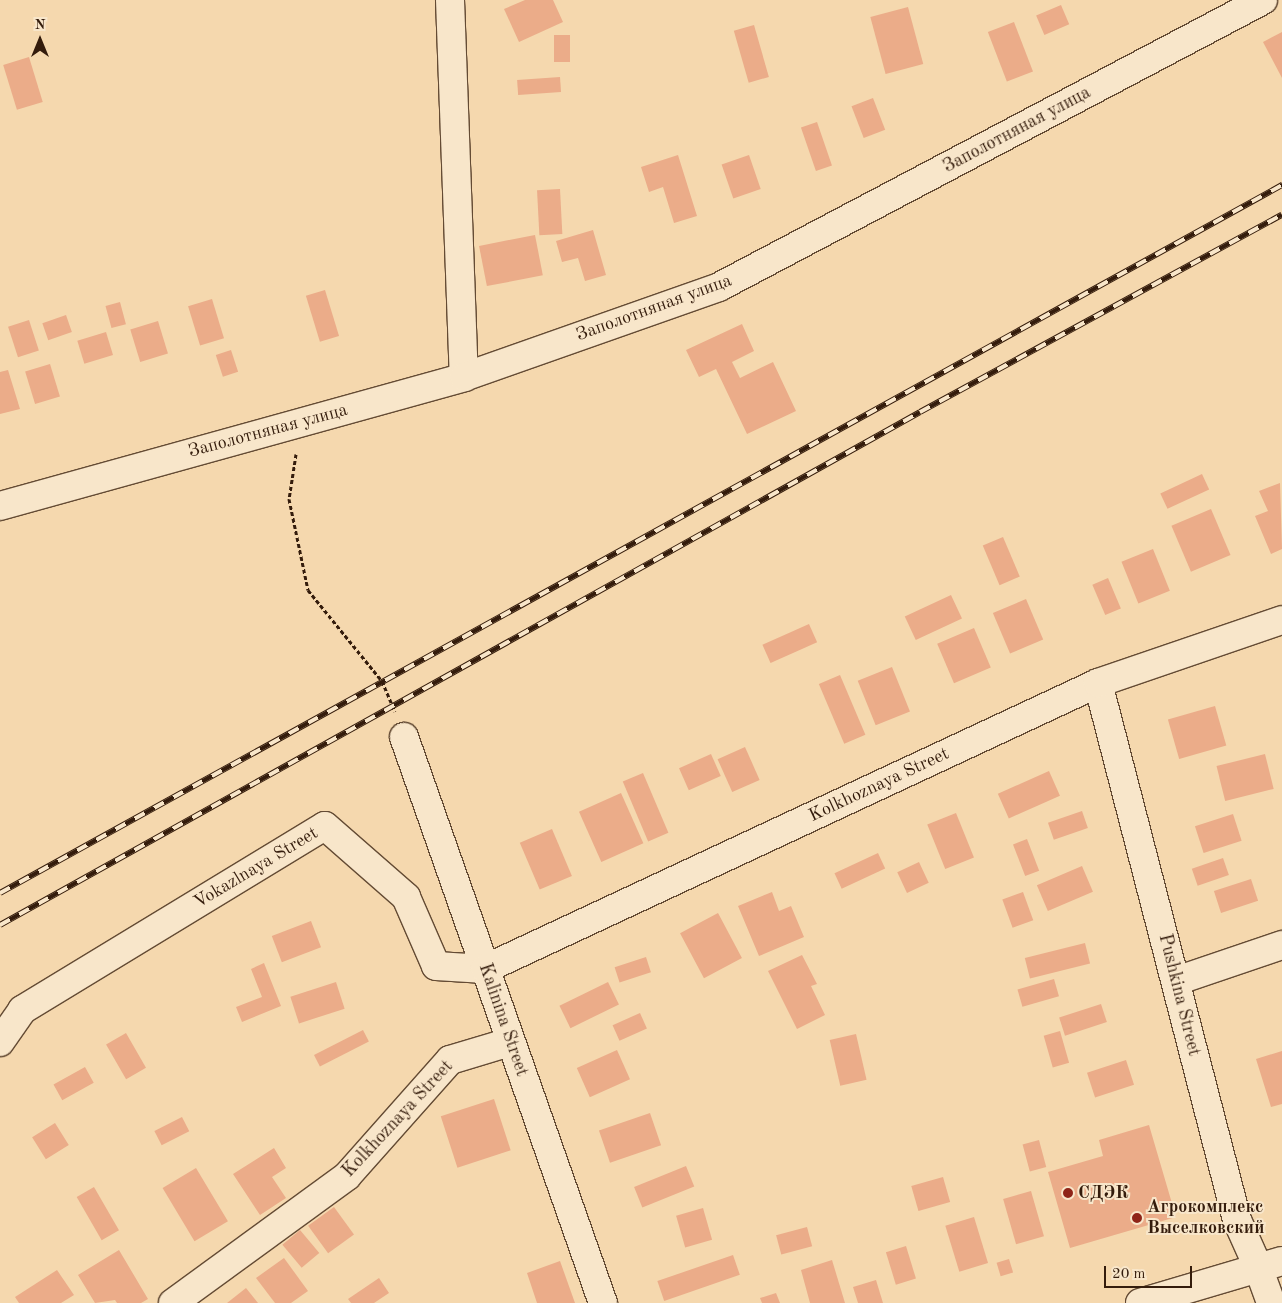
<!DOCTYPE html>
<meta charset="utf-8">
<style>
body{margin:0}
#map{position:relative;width:1282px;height:1303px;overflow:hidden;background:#f5d8ae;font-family:"Old Standard TT",serif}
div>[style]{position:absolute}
.building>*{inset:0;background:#ebac89;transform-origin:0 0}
.path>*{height:3px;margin-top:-1.5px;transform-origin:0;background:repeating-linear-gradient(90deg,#341c0c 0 4px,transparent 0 6.5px)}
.roads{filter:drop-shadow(1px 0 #644b34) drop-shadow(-1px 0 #644b34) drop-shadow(0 1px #644b34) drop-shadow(0 -1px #644b34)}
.street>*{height:28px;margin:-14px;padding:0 14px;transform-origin:14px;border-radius:14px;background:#f8e6ca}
.secondary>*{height:28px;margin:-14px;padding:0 14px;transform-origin:14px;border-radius:14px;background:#f8e6ca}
.rail>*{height:5.5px;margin-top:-2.75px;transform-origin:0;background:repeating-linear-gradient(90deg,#f8e6ca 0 11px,#341c0c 0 22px);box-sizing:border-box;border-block:1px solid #341c0c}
.dots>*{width:14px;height:14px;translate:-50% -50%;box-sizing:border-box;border:2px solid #f8e6ca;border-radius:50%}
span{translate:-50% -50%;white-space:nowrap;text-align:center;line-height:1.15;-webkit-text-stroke:4px #f8e6ca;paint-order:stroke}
.street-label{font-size:18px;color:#341c0c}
.poi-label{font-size:18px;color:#341c0c;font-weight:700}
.left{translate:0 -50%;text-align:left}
.north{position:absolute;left:15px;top:15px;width:50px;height:50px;-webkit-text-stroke:4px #f8e6ca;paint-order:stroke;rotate:0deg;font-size:14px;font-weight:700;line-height:20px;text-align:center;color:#341c0c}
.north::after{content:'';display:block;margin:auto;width:18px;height:22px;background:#341c0c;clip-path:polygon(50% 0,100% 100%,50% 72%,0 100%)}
.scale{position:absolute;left:1104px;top:1266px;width:88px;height:22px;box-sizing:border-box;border:2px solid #341c0c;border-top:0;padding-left:6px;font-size:15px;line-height:18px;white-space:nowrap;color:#341c0c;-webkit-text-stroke:4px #f8e6ca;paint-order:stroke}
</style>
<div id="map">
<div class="building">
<div style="clip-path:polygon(525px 0,553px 0,563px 22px,519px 42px,504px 9px)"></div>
<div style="left:1061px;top:5px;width:21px;height:27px;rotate:67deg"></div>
<div style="left:908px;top:7px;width:59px;height:39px;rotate:75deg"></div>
<div style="left:1014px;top:22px;width:53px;height:28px;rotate:69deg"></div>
<div style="left:754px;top:25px;width:54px;height:21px;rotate:74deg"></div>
<div style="clip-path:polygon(1282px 32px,1282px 78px,1263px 42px)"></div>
<div style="left:554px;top:35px;width:16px;height:27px"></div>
<div style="left:29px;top:57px;width:47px;height:27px;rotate:73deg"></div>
<div style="left:560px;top:77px;width:15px;height:43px;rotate:86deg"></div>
<div style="left:873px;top:98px;width:34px;height:23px;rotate:69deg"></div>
<div style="left:817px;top:122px;width:46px;height:17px;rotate:71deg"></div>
<div style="clip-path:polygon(678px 155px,697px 216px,674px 223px,663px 187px,649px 192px,641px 167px)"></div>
<div style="left:749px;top:155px;width:36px;height:29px;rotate:71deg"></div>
<div style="left:560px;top:189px;width:45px;height:23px;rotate:87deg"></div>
<div style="clip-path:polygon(593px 230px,606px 275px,585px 281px,578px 258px,562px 262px,556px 241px)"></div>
<div style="left:535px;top:235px;width:41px;height:57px;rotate:79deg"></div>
<div style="left:325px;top:290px;width:48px;height:20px;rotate:73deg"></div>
<div style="left:212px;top:299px;width:41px;height:25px;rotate:73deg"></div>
<div style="left:120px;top:302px;width:23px;height:15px;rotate:75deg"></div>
<div style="left:66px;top:315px;width:18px;height:25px;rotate:71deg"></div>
<div style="left:29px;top:320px;width:32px;height:22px;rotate:72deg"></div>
<div style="left:158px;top:321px;width:34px;height:29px;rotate:73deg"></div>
<div style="clip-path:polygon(742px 324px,754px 351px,732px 362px,740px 378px,773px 362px,796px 411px,747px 434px,716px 369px,699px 377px,686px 350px)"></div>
<div style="left:106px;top:332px;width:24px;height:30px;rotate:73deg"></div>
<div style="left:231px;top:350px;width:23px;height:16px;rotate:72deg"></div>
<div style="left:50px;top:364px;width:34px;height:26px;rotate:73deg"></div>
<div style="clip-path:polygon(8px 370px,20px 409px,0 414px,0 372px)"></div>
<div style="left:1202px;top:474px;width:17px;height:46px;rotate:65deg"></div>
<div style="clip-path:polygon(1280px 483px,1282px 549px,1271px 554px,1255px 516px,1268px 511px,1259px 491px)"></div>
<div style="left:1211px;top:509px;width:50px;height:43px;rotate:67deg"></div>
<div style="left:1003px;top:537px;width:43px;height:22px;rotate:67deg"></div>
<div style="left:1153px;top:549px;width:45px;height:34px;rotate:68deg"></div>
<div style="left:1108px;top:578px;width:33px;height:17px;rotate:67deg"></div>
<div style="left:951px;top:595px;width:26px;height:51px;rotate:65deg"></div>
<div style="left:1026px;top:599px;width:44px;height:36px;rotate:67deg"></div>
<div style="left:809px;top:624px;width:20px;height:51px;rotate:66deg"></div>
<div style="left:974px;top:628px;width:43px;height:40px;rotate:67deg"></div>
<div style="left:892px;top:667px;width:48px;height:37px;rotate:68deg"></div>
<div style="left:840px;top:675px;width:65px;height:23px;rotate:67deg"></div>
<div style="left:1215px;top:706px;width:41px;height:49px;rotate:74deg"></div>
<div style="left:745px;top:747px;width:36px;height:30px;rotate:66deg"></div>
<div style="left:711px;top:754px;width:24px;height:35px;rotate:66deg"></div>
<div style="left:1265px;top:754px;width:36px;height:50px;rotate:76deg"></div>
<div style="left:1049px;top:771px;width:27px;height:56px;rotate:66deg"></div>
<div style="left:643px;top:773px;width:65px;height:22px;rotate:67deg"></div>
<div style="left:621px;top:793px;width:55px;height:46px;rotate:66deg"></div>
<div style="left:1082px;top:811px;width:18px;height:36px;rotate:71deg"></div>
<div style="left:956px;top:813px;width:48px;height:31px;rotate:68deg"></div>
<div style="left:1233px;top:814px;width:28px;height:40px;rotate:72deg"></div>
<div style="left:552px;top:829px;width:51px;height:35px;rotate:67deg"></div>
<div style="left:1027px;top:839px;width:34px;height:15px;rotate:69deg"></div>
<div style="left:878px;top:853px;width:17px;height:48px;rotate:65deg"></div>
<div style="left:1223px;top:858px;width:18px;height:33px;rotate:71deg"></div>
<div style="left:919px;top:862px;width:23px;height:24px;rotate:65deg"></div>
<div style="left:1082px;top:866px;width:28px;height:49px;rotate:67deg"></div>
<div style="left:1251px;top:879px;width:23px;height:39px;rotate:72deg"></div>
<div style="clip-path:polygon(772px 892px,779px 911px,791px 906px,804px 937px,759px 956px,738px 906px)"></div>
<div style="left:1023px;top:892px;width:30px;height:22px;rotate:70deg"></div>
<div style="left:718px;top:913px;width:51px;height:43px;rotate:62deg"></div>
<div style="left:311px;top:921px;width:28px;height:42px;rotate:69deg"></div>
<div style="left:1085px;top:943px;width:21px;height:62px;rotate:76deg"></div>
<div style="clip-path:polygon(802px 955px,817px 984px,811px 986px,825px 1015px,797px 1029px,768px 971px)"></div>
<div style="left:646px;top:957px;width:16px;height:33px;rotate:72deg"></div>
<div style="clip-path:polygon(264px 963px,281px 1006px,242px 1022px,236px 1007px,262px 997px,251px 969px)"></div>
<div style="left:1054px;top:979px;width:18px;height:38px;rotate:74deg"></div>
<div style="left:336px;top:982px;width:28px;height:48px;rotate:72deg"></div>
<div style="left:608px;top:982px;width:25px;height:54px;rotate:64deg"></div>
<div style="left:1101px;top:1004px;width:19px;height:44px;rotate:72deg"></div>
<div style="left:640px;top:1013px;width:17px;height:30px;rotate:66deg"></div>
<div style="left:363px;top:1030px;width:13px;height:55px;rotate:63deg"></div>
<div style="left:1060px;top:1031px;width:33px;height:17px;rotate:74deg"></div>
<div style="left:126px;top:1033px;width:40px;height:23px;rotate:60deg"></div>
<div style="left:856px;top:1034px;width:47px;height:27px;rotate:77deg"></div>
<div style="left:617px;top:1050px;width:32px;height:44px;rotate:66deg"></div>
<div style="clip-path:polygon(1282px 1051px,1282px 1104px,1271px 1107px,1256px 1059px)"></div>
<div style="left:1126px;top:1060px;width:26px;height:41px;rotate:72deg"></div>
<div style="left:85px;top:1067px;width:18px;height:36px;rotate:61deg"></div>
<div style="left:494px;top:1099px;width:54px;height:56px;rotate:72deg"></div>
<div style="left:650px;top:1113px;width:34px;height:54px;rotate:71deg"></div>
<div style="left:182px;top:1117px;width:16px;height:31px;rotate:63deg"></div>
<div style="left:55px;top:1123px;width:26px;height:27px;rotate:58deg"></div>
<div style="clip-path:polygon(1149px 1125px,1176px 1217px,1070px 1248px,1048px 1172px,1103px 1156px,1099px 1140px)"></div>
<div style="left:1039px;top:1140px;width:28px;height:17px;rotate:75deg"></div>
<div style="clip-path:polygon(274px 1148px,286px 1168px,272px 1177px,286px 1198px,260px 1215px,233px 1174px)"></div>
<div style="left:686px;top:1166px;width:22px;height:56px;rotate:68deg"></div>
<div style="left:196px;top:1168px;width:62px;height:39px;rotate:59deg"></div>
<div style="left:943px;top:1177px;width:26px;height:33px;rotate:74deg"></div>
<div style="left:94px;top:1187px;width:50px;height:20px;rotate:60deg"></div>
<div style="left:1031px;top:1191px;width:47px;height:29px;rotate:74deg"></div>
<div style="left:334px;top:1207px;width:34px;height:32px;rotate:54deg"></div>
<div style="left:703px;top:1208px;width:33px;height:28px;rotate:74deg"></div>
<div style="left:974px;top:1217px;width:48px;height:30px;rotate:73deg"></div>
<div style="left:807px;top:1227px;width:20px;height:32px;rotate:75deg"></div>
<div style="left:300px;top:1230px;width:30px;height:23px;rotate:50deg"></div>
<div style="left:906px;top:1246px;width:34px;height:21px;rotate:73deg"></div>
<div style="clip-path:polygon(119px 1250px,148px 1299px,141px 1303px,117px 1303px,115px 1300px,95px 1303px,78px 1275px)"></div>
<div style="left:733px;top:1255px;width:21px;height:80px;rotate:71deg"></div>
<div style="clip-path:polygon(284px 1258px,308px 1291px,291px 1303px,275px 1303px,256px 1278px)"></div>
<div style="left:1009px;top:1259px;width:14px;height:13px;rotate:73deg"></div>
<div style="clip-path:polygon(832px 1260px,845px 1303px,810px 1303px,801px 1270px)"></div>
<div style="clip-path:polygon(560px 1261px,575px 1303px,537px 1303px,527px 1273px)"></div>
<div style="clip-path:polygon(57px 1270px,74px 1295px,61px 1303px,19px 1303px,15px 1297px)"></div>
<div style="clip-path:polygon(379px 1278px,389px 1293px,374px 1303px,351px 1303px,348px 1299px)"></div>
<div style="clip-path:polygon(876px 1280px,883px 1303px,858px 1303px,853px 1287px)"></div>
<div style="clip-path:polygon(246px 1288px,258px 1303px,227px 1303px)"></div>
<div style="clip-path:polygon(776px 1293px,780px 1303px,762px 1303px,760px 1298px)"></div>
</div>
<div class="path">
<div style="left:296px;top:454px;width:46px;rotate:98.8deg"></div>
<div style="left:289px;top:499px;width:93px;rotate:78.2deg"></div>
<div style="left:308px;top:590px;width:117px;rotate:50.9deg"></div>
<div style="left:382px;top:681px;width:33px;rotate:67deg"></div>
</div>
<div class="roads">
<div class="street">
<div style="left:450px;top:0;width:377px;rotate:87.9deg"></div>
<div style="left:0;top:506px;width:482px;rotate:-15.5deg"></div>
<div style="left:464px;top:377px;width:270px;rotate:-19.4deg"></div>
<div style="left:719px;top:287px;width:615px;rotate:-27.81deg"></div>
<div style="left:1098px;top:683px;width:555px;rotate:75.49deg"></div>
<div style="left:1237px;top:1220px;width:51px;rotate:65.9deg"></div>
<div style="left:404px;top:737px;width:600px;rotate:70.63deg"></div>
<div style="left:1176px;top:981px;width:112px;rotate:-18.8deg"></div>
<div style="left:0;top:1042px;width:39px;rotate:-55deg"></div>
<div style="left:22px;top:1010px;width:354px;rotate:-31.3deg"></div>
<div style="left:325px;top:826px;width:108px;rotate:41.2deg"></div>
<div style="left:406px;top:897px;width:75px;rotate:66.5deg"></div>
<div style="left:436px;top:966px;width:49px;rotate:3.5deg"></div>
<div style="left:485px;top:969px;width:676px;rotate:-25.01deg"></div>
<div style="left:1098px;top:683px;width:194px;rotate:-18.9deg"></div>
<div style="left:173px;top:1303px;width:215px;rotate:-36.1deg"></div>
<div style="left:347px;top:1176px;width:155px;rotate:-48.4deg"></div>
<div style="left:450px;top:1060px;width:63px;rotate:-16.7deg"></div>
</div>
<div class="secondary">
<div style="left:1258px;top:1267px;width:38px;rotate:70deg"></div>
<div style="left:1140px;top:1303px;width:148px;rotate:-16.5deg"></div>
</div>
</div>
<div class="rail">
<div style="left:0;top:893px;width:1465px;rotate:-28.91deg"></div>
<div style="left:0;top:925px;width:1053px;rotate:-29.14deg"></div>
<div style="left:920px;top:412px;width:412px;rotate:-28.6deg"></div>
</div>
<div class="dots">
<div style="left:1068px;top:1193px;background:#8f2418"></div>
<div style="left:1137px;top:1218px;background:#8f2418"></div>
</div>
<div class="street-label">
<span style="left:1017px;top:130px;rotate:-28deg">Заполотняная улица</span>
<span style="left:654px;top:308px;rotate:-20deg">Заполотняная улица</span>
<span style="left:268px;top:431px;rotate:-15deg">Заполотняная улица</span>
<span style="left:879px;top:785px;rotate:-25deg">Kolkhoznaya Street</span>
<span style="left:256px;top:868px;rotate:-31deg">Vokazlnaya Street</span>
<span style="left:1179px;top:995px;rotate:76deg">Pushkina Street</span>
<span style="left:503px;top:1020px;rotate:71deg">Kalinina Street</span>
<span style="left:398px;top:1119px;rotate:-47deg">Kolkhoznaya Street</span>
</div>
<div class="poi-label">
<span class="left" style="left:1078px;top:1193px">СДЭК</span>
<span class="left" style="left:1147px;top:1218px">Агрокомплекс<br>Выселковский</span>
</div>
<div class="north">N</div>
<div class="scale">20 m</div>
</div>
